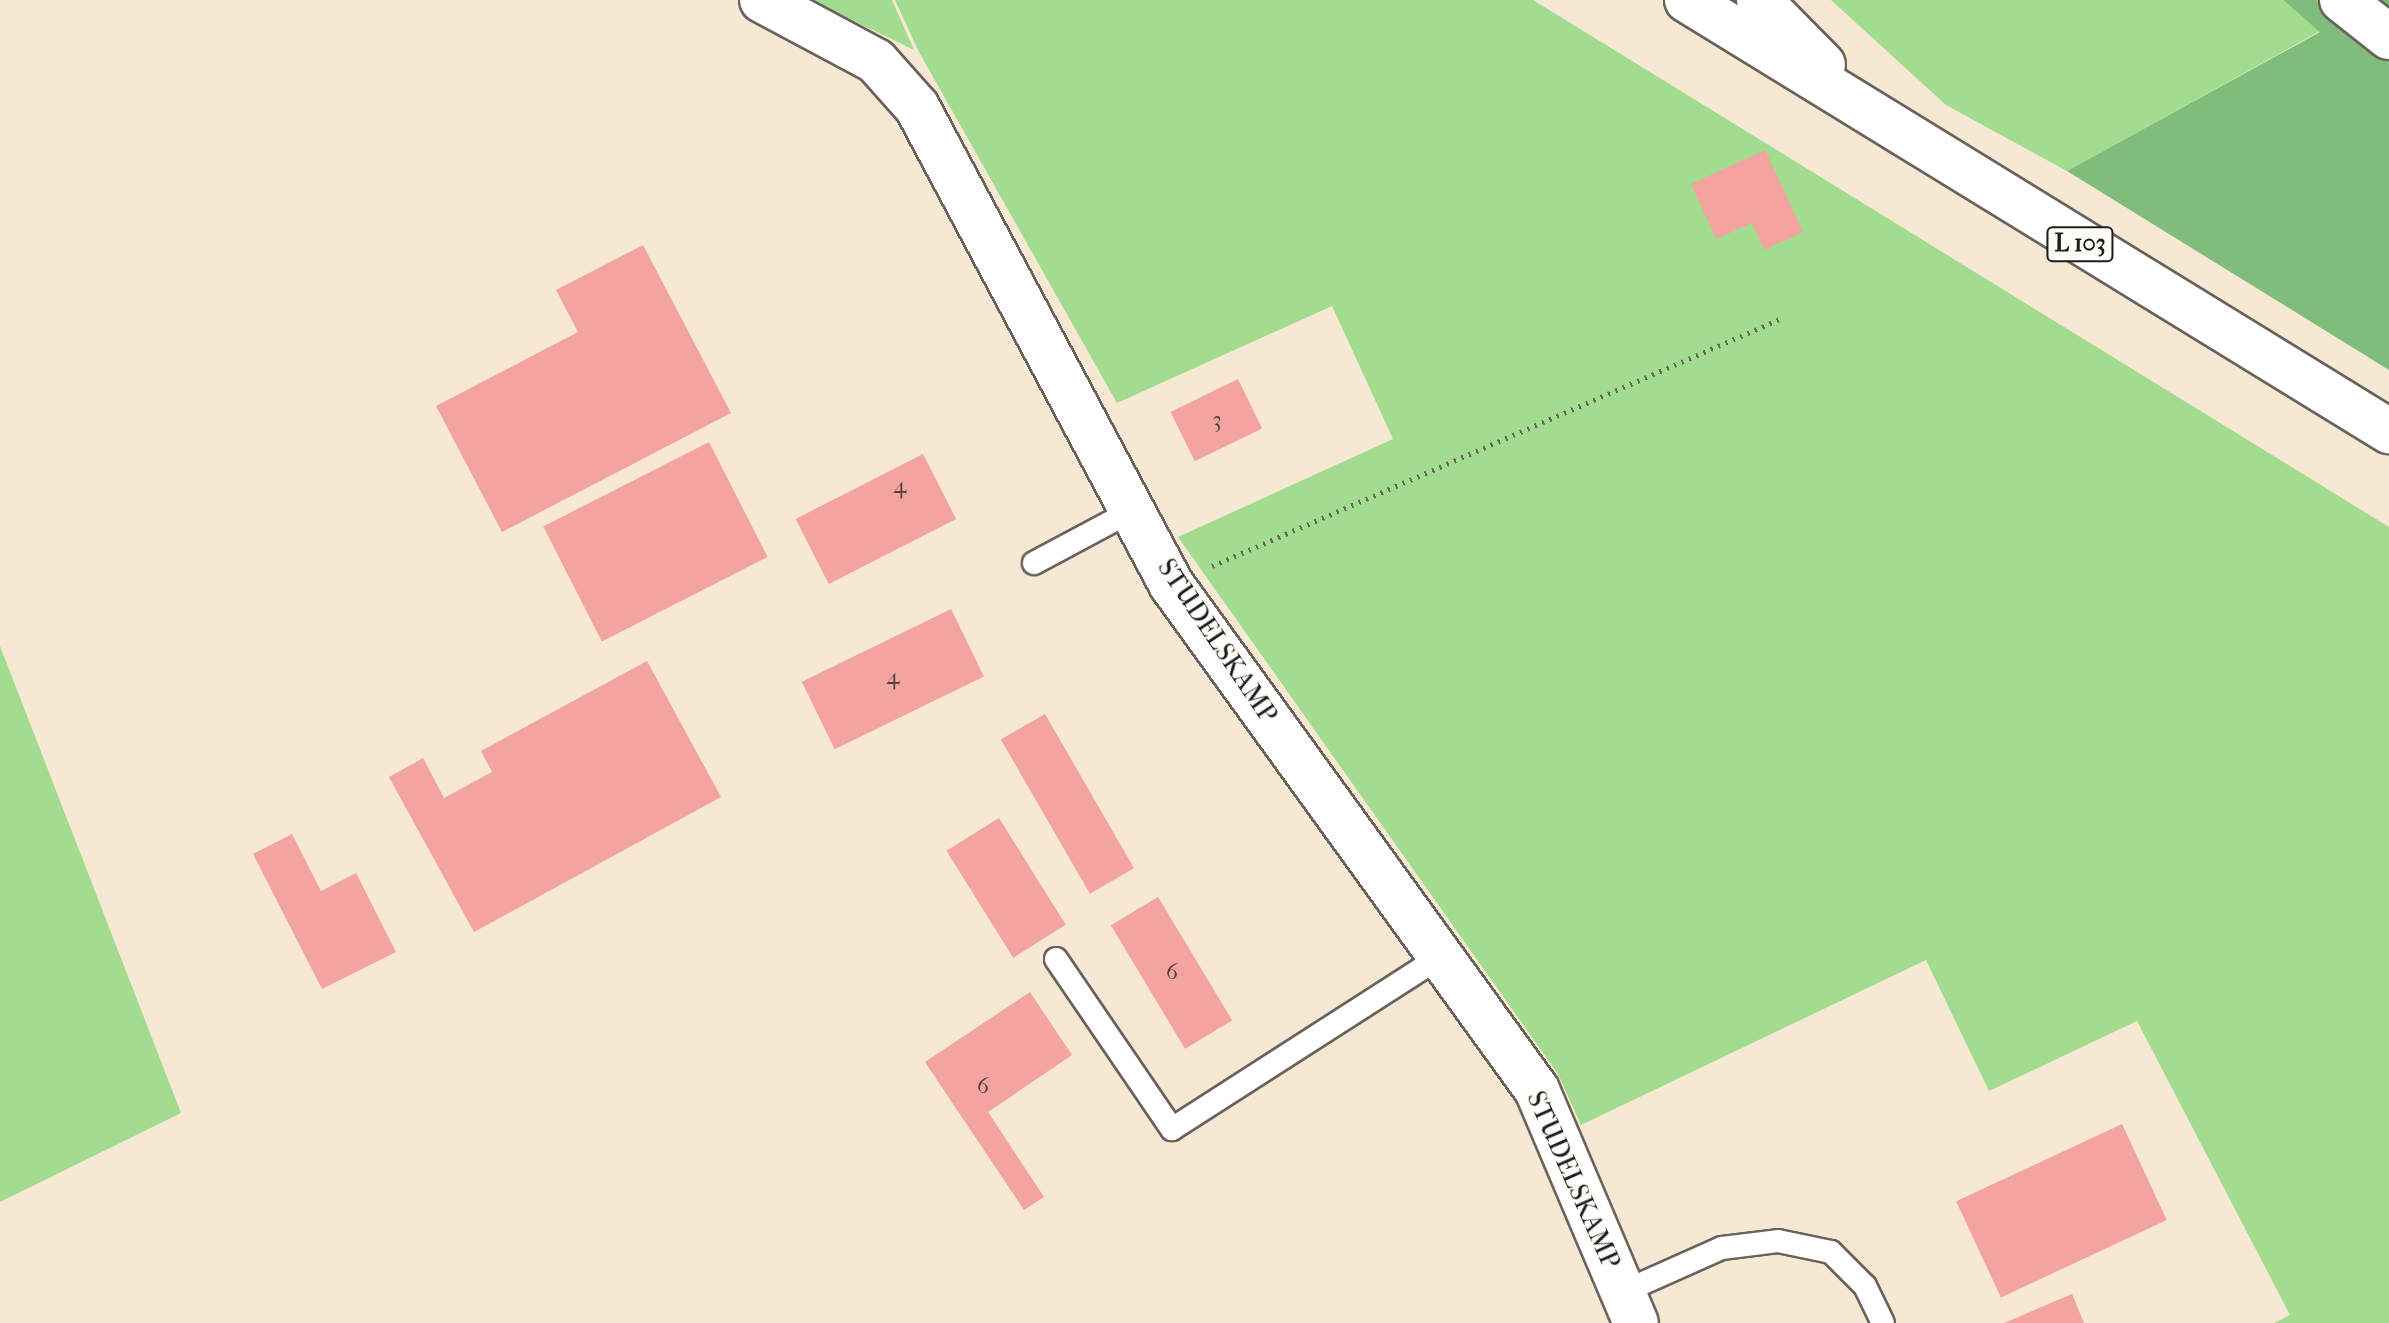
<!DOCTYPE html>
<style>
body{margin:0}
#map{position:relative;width:2389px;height:1323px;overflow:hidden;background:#f7e8d4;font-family:"IM FELL French Canon",serif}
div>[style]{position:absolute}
.green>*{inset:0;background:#a1dc8f}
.forest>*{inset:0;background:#80bc7a}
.building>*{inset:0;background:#f4a4a0;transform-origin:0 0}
.path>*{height:5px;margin-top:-2.5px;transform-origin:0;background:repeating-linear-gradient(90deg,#69635c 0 2px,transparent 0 8px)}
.roads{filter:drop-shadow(2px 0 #69635c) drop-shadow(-2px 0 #69635c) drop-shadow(0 2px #69635c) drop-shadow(0 -2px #69635c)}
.lane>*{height:22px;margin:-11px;padding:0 11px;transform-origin:11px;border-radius:11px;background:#fff}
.street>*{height:44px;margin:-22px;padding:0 22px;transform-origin:22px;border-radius:22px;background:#fff}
.primary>*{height:44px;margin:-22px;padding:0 22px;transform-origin:22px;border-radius:22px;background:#fff}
span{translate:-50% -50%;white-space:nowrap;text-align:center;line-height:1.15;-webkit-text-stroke:6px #fdfcf7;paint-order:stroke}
.number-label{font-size:22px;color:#523e3d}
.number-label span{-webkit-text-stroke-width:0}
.shield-label span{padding:2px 6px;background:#fdfcf7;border:2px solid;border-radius:6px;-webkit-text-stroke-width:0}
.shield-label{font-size:24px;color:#1c1c1c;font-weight:700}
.street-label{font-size:26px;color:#1c1c1c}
</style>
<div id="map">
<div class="green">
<div style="clip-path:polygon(811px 0,892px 0,914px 50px)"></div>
<div style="clip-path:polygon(895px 0,1533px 0,2389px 527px,2389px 1323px,2274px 1323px,2290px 1315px,2137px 1021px,1989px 1091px,1926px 960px,1581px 1125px,1558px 1074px,1178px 537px,1393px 439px,1332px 306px,1117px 403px,919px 52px)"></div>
<div style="clip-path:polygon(1831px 0,2283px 0,2320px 31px,2067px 171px,1946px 105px)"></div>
<div style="clip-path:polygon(0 646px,181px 1113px,0 1202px)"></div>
</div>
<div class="forest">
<div style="clip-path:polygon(2283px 0,2389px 0,2389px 370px,2067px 171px,2320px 32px)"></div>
</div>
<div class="building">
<div style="clip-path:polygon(1765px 150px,1803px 232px,1764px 250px,1752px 223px,1716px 239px,1691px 184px)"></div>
<div style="clip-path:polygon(643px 245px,731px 413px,502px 532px,436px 406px,578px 332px,556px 290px)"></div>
<div style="left:1238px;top:379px;width:55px;height:75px;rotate:64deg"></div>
<div style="left:709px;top:442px;width:129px;height:186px;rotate:63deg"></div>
<div style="left:923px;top:454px;width:73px;height:143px;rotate:63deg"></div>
<div style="left:951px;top:609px;width:75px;height:166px;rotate:64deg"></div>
<div style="clip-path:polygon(647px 661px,721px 797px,474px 932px,389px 777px,423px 758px,444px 798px,492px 772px,481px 751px)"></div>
<div style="left:1045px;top:714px;width:178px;height:51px;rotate:60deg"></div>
<div style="left:999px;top:818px;width:126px;height:62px;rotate:58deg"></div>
<div style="clip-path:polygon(292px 834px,321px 891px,356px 873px,396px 952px,322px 989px,253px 854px)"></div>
<div style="left:1158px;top:897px;width:144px;height:55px;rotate:59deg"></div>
<div style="clip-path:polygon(1030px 992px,1072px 1055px,988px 1112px,1044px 1197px,1024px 1210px,925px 1062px)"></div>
<div style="left:2122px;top:1124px;width:106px;height:183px;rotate:65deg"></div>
<div style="clip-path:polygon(2072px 1294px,2084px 1323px,2004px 1323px)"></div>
</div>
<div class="path">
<div style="left:1212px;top:566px;width:619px;rotate:-23.5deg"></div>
</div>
<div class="roads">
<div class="lane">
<div style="left:1034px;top:563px;width:115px;rotate:-28.1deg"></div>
<div style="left:1056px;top:959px;width:206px;rotate:55.7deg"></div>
<div style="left:1172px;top:1129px;width:320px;rotate:-32.7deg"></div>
<div style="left:1623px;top:1292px;width:108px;rotate:-24deg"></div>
<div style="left:1722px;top:1248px;width:56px;rotate:-7.1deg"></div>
<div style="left:1778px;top:1241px;width:54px;rotate:11.7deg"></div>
<div style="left:1831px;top:1252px;width:48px;rotate:45deg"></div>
<div style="left:1865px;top:1286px;width:41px;rotate:64.1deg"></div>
</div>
<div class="street">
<div style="left:762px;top:0;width:129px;rotate:28.2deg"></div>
<div style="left:876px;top:61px;width:62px;rotate:48.3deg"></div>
<div style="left:917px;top:107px;width:540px;rotate:61.96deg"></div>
<div style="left:1171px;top:584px;width:624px;rotate:54.12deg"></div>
<div style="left:1537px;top:1090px;width:253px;rotate:67deg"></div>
<div style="left:2342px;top:0;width:60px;rotate:38.2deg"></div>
</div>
<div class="primary">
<div style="left:1687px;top:0;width:824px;rotate:31.55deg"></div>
<div style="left:1759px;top:0;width:91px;rotate:45.4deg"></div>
</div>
</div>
<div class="number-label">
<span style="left:1217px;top:421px">3</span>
<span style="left:900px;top:487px">4</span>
<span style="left:893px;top:678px">4</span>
<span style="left:1172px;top:973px">6</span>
<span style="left:983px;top:1087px">6</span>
</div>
<div class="shield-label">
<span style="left:2080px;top:244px">L 103</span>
</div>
<div class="street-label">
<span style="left:1217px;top:641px;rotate:56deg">STUDELSKAMP</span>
<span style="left:1573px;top:1180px;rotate:66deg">STUDELSKAMP</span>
</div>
</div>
